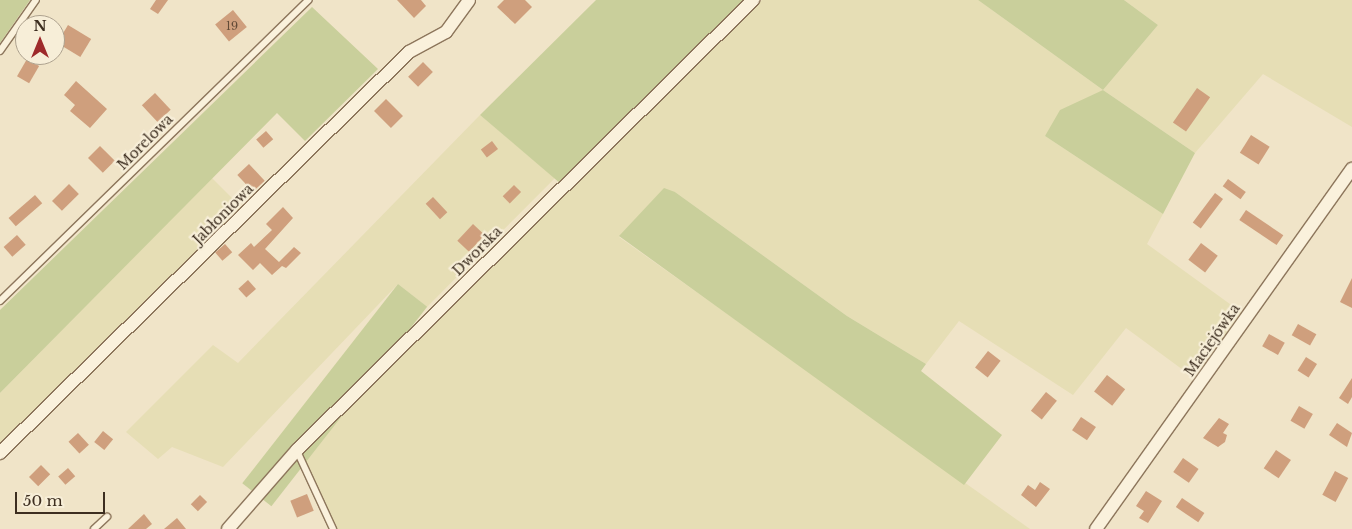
<!DOCTYPE html>
<meta charset="utf-8">
<style>
body{margin:0}
#map{position:relative;width:1352px;height:529px;overflow:hidden;background:#f0e4c8;font-family:"Libre Baskerville",serif}
div>[style]{position:absolute}
.farmland>*{inset:0;background:#e6deb5}
.green>*{inset:0;background:#c9cf9b;transform-origin:0 0}
.building>*{inset:0;background:#cf9f7d;transform-origin:0 0}
.roads{filter:drop-shadow(1px 0 #8d765c) drop-shadow(-1px 0 #8d765c) drop-shadow(0 1px #8d765c) drop-shadow(0 -1px #8d765c)}
.lane>*{height:6px;margin:-3px;padding:0 3px;transform-origin:3px;border-radius:3px;background:#faf1dc}
.street>*{height:12px;margin:-6px;padding:0 6px;transform-origin:6px;border-radius:6px;background:#faf1dc}
span{translate:-50% -50%;white-space:nowrap;text-align:center;line-height:1.15;-webkit-text-stroke:4.5px #f7eed8;paint-order:stroke}
.number-label{font-size:11px;color:#624a37}
.number-label span{-webkit-text-stroke-width:0}
.street-label{font-size:14px;color:#3d2e20}
.north{position:absolute;left:15px;top:15px;width:50px;height:50px;box-sizing:border-box;background:#f7eed8;border:1px solid #ada18e;border-radius:50%;rotate:0deg;font-size:14px;font-weight:700;line-height:20px;text-align:center;color:#3d2e20}
.north::after{content:'';display:block;margin:auto;width:18px;height:22px;background:#9e2a2b;clip-path:polygon(50% 0,100% 100%,50% 72%,0 100%)}
.scale{position:absolute;left:15px;top:492px;width:90px;height:22px;box-sizing:border-box;border:2px solid #3d2e20;border-top:0;padding-left:6px;font-size:15px;line-height:18px;white-space:nowrap;color:#3d2e20;-webkit-text-stroke:4px #f7eed8;paint-order:stroke}
</style>
<div id="map">
<div class="farmland">
<div style="clip-path:polygon(762px 0,978px 0,1103px 90px,1158px 25px,1124px 0,1352px 0,1352px 127px,1263px 74px,1195px 153px,1103px 90px,1045px 136px,1163px 214px,1147px 244px,1241px 312px,1194px 378px,1126px 328px,1073px 395px,959px 321px,926px 364px,847px 316px,675px 192px,619px 237px,1030px 529px,333px 529px,299px 456px)"></div>
<div style="clip-path:polygon(480px 115px,555px 178px,427px 307px,398px 284px,223px 467px,172px 447px,158px 459px,126px 432px,213px 345px,238px 363px)"></div>
<div style="clip-path:polygon(212px 178px,244px 210px,0 448px,0 393px)"></div>
</div>
<div class="green">
<div style="clip-path:polygon(0 0,30px 0,0 43px)"></div>
<div style="clip-path:polygon(596px 0,750px 0,561px 184px,480px 115px)"></div>
<div style="clip-path:polygon(978px 0,1124px 0,1158px 25px,1103px 90px,1195px 153px,1163px 214px,1045px 136px,1060px 110px,1103px 90px)"></div>
<div style="clip-path:polygon(312px 7px,378px 69px,305px 141px,277px 113px,0 393px,0 310px)"></div>
<div style="clip-path:polygon(664px 188px,675px 192px,847px 316px,926px 364px,921px 371px,1002px 435px,964px 485px,619px 236px)"></div>
<div style="left:398px;top:284px;width:37px;height:253px;rotate:38deg"></div>
</div>
<div class="building">
<div style="clip-path:polygon(156px 0,168px 0,158px 14px,150px 9px)"></div>
<div style="clip-path:polygon(397px 0,421px 0,426px 6px,414px 18px)"></div>
<div style="clip-path:polygon(504px 0,525px 0,532px 7px,515px 24px,497px 7px)"></div>
<div style="left:233px;top:10px;width:22px;height:23px;rotate:51deg"></div>
<div style="left:68px;top:25px;width:27px;height:21px;rotate:31deg"></div>
<div style="left:27px;top:59px;width:14px;height:20px;rotate:30deg"></div>
<div style="left:423px;top:62px;width:14px;height:21px;rotate:45deg"></div>
<div style="clip-path:polygon(76px 81px,107px 109px,90px 128px,70px 111px,75px 105px,64px 95px)"></div>
<div style="left:1197px;top:88px;width:16px;height:42px;rotate:35deg"></div>
<div style="left:155px;top:93px;width:23px;height:18px;rotate:47deg"></div>
<div style="left:386px;top:99px;width:24px;height:17px;rotate:45deg"></div>
<div style="left:266px;top:131px;width:11px;height:13px;rotate:49deg"></div>
<div style="left:1251px;top:135px;width:22px;height:21px;rotate:32deg"></div>
<div style="left:492px;top:141px;width:10px;height:14px;rotate:53deg"></div>
<div style="left:100px;top:146px;width:21px;height:17px;rotate:45deg"></div>
<div style="left:249px;top:164px;width:23px;height:16px;rotate:47deg"></div>
<div style="left:1228px;top:179px;width:22px;height:9px;rotate:36deg"></div>
<div style="left:69px;top:184px;width:14px;height:24px;rotate:45deg"></div>
<div style="left:514px;top:185px;width:10px;height:16px;rotate:45deg"></div>
<div style="left:1215px;top:193px;width:10px;height:37px;rotate:37deg"></div>
<div style="left:35px;top:195px;width:11px;height:35px;rotate:49deg"></div>
<div style="left:433px;top:197px;width:21px;height:10px;rotate:47deg"></div>
<div style="clip-path:polygon(283px 207px,293px 218px,265px 249px,279px 262px,294px 247px,301px 253px,286px 268px,282px 266px,272px 275px,260px 263px,253px 270px,238px 255px,251px 243px,254px 247px,272px 230px,266px 224px)"></div>
<div style="left:1246px;top:210px;width:45px;height:12px;rotate:34deg"></div>
<div style="left:473px;top:224px;width:16px;height:23px;rotate:43deg"></div>
<div style="left:17px;top:235px;width:13px;height:18px;rotate:48deg"></div>
<div style="left:1201px;top:243px;width:21px;height:21px;rotate:37deg"></div>
<div style="left:225px;top:244px;width:11px;height:13px;rotate:49deg"></div>
<div style="clip-path:polygon(1352px 278px,1352px 308px,1340px 302px)"></div>
<div style="left:248px;top:280px;width:12px;height:13px;rotate:48deg"></div>
<div style="left:1298px;top:324px;width:21px;height:13px;rotate:29deg"></div>
<div style="left:1269px;top:334px;width:18px;height:14px;rotate:29deg"></div>
<div style="left:988px;top:351px;width:16px;height:21px;rotate:38deg"></div>
<div style="left:1306px;top:357px;width:13px;height:16px;rotate:32deg"></div>
<div style="left:1107px;top:375px;width:23px;height:21px;rotate:38deg"></div>
<div style="clip-path:polygon(1352px 378px,1352px 397px,1348px 404px,1339px 398px)"></div>
<div style="left:1046px;top:392px;width:14px;height:24px;rotate:39deg"></div>
<div style="left:1299px;top:406px;width:16px;height:17px;rotate:30deg"></div>
<div style="left:1081px;top:417px;width:18px;height:16px;rotate:34deg"></div>
<div style="clip-path:polygon(1219px 418px,1229px 424px,1223px 433px,1227px 435px,1225px 442px,1218px 447px,1203px 438px)"></div>
<div style="clip-path:polygon(1337px 423px,1352px 433px,1347px 447px,1329px 435px)"></div>
<div style="left:103px;top:431px;width:13px;height:14px;rotate:39deg"></div>
<div style="left:78px;top:433px;width:16px;height:13px;rotate:47deg"></div>
<div style="left:1276px;top:450px;width:18px;height:22px;rotate:34deg"></div>
<div style="left:1183px;top:458px;width:19px;height:17px;rotate:35deg"></div>
<div style="left:41px;top:465px;width:13px;height:17px;rotate:45deg"></div>
<div style="left:68px;top:468px;width:11px;height:13px;rotate:49deg"></div>
<div style="left:1335px;top:471px;width:15px;height:27px;rotate:28deg"></div>
<div style="clip-path:polygon(1040px 482px,1050px 489px,1036px 507px,1021px 495px,1028px 485px,1035px 490px)"></div>
<div style="clip-path:polygon(1146px 491px,1162px 501px,1148px 523px,1139px 518px,1144px 511px,1136px 506px)"></div>
<div style="left:307px;top:494px;width:18px;height:18px;rotate:68deg"></div>
<div style="left:200px;top:495px;width:10px;height:13px;rotate:45deg"></div>
<div style="left:1182px;top:498px;width:27px;height:11px;rotate:34deg"></div>
<div style="clip-path:polygon(144px 514px,152px 524px,146px 529px,128px 529px)"></div>
<div style="clip-path:polygon(177px 518px,186px 529px,164px 529px)"></div>
</div>
<div class="roads">
<div class="lane">
<div style="left:0;top:51px;width:62px;rotate:-54.8deg"></div>
<div style="left:0;top:301px;width:431px;rotate:-44.3deg"></div>
<div style="left:297px;top:451px;width:86px;rotate:65.2deg"></div>
<div style="left:94px;top:529px;width:18px;rotate:-43deg"></div>
</div>
<div class="street">
<div style="left:0;top:453px;width:573px;rotate:-44.43deg"></div>
<div style="left:409px;top:52px;width:42px;rotate:-28.4deg"></div>
<div style="left:446px;top:32px;width:39px;rotate:-54deg"></div>
<div style="left:228px;top:529px;width:105px;rotate:-48.9deg"></div>
<div style="left:297px;top:450px;width:641px;rotate:-44.62deg"></div>
<div style="left:1096px;top:529px;width:442px;rotate:-54.6deg"></div>
</div>
</div>
<div class="number-label">
<span style="left:232px;top:26px">19</span>
</div>
<div class="street-label">
<span style="left:145px;top:142px;rotate:-45deg">Morelowa</span>
<span style="left:223px;top:214px;rotate:-45deg">Jabłoniowa</span>
<span style="left:477px;top:251px;rotate:-45deg">Dworska</span>
<span style="left:1212px;top:340px;rotate:-55deg">Maciejówka</span>
</div>
<div class="north">N</div>
<div class="scale">50 m</div>
</div>
